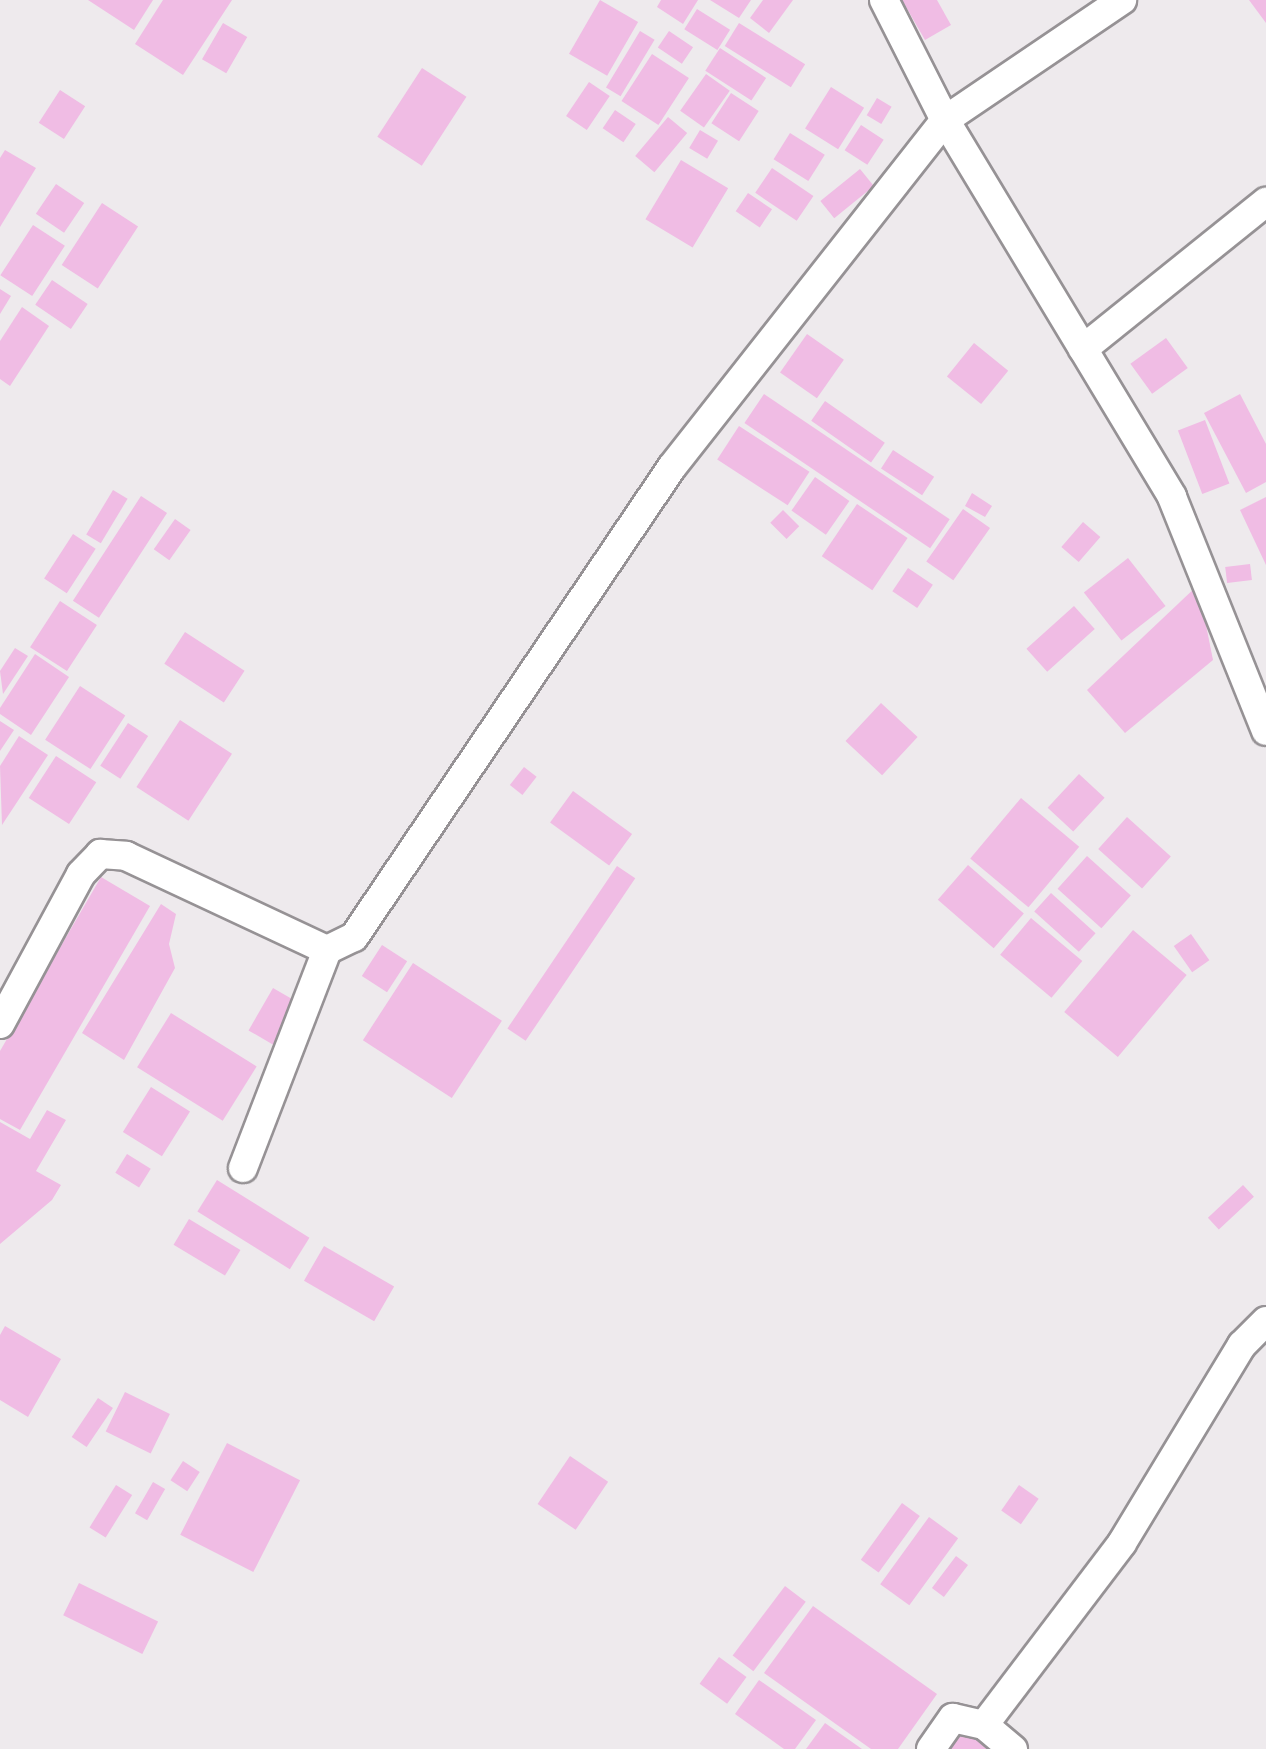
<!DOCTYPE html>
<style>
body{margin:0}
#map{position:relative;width:1266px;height:1749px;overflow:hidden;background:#eeeaed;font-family:Ubuntu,sans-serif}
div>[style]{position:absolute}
.building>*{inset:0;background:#f0bce4;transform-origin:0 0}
.roads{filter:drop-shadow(2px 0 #969295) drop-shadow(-2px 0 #969295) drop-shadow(0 2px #969295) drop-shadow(0 -2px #969295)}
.minor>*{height:28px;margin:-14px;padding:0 14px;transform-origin:14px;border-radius:14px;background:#fff}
span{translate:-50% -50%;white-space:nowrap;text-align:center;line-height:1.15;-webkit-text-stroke:6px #eeeaed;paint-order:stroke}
</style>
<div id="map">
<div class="building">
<div style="clip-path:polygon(88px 0,153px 0,134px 30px)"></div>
<div style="clip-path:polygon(163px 0,232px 0,183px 75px,135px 44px)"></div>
<div style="left:600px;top:0;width:44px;height:62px;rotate:30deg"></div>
<div style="clip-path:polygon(661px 0,698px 0,683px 24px,657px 7px)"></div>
<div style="clip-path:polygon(710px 0,751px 0,739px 18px)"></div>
<div style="clip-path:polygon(763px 0,793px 0,769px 33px,750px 18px)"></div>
<div style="clip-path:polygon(902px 0,937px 0,951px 25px,925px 40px)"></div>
<div style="clip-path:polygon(1249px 0,1266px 0,1266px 23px)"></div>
<div style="left:697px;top:9px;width:39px;height:24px;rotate:32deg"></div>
<div style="left:223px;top:23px;width:28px;height:42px;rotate:30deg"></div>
<div style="left:739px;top:23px;width:78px;height:27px;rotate:32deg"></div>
<div style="left:640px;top:31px;width:17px;height:66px;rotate:31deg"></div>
<div style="left:669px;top:31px;width:29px;height:20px;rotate:34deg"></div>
<div style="left:720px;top:48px;width:55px;height:27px;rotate:33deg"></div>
<div style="left:652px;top:54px;width:44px;height:56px;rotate:33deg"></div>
<div style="left:422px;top:68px;width:53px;height:82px;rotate:33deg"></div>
<div style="left:706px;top:74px;width:29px;height:45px;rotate:35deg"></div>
<div style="left:589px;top:82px;width:25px;height:41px;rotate:34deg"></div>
<div style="left:831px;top:87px;width:39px;height:49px;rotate:32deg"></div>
<div style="left:60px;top:90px;width:30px;height:39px;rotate:33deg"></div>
<div style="left:731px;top:93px;width:33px;height:36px;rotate:33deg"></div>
<div style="left:877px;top:98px;width:17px;height:20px;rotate:31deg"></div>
<div style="left:615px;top:110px;width:25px;height:22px;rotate:34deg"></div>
<div style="left:668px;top:117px;width:25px;height:51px;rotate:40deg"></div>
<div style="left:861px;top:125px;width:27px;height:30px;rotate:33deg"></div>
<div style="left:700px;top:130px;width:21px;height:21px;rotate:31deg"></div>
<div style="left:790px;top:133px;width:41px;height:31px;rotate:32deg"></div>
<div style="clip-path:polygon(5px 150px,36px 168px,0 227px,0 158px)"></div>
<div style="left:681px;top:160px;width:55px;height:69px;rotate:31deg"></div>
<div style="left:772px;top:168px;width:50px;height:30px;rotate:34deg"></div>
<div style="left:860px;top:169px;width:22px;height:51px;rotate:51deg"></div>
<div style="left:56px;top:184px;width:34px;height:36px;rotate:34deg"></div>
<div style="left:748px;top:193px;width:29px;height:22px;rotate:34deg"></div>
<div style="left:102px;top:203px;width:43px;height:74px;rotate:33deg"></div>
<div style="left:33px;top:225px;width:38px;height:60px;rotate:33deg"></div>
<div style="left:52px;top:280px;width:43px;height:30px;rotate:34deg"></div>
<div style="clip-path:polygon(0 289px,11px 296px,0 314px)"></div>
<div style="clip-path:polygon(22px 307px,49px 326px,10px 386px,0 379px,0 341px)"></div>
<div style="left:807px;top:334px;width:45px;height:47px;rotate:35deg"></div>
<div style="left:1166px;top:338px;width:37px;height:44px;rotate:54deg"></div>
<div style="left:974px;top:343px;width:44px;height:43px;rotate:39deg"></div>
<div style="left:764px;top:394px;width:224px;height:35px;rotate:34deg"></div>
<div style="clip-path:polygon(1240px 394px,1266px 444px,1266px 482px,1246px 493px,1204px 413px)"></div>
<div style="left:825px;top:401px;width:73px;height:24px;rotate:35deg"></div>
<div style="left:1205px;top:420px;width:68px;height:29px;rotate:69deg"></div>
<div style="left:739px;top:426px;width:84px;height:40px;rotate:33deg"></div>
<div style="left:893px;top:450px;width:49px;height:22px;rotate:33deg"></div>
<div style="left:815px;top:477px;width:42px;height:41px;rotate:35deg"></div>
<div style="left:113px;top:490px;width:17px;height:52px;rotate:31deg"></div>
<div style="clip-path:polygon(972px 493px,992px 506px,985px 517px,965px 506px)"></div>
<div style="left:141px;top:496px;width:31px;height:125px;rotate:33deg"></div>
<div style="clip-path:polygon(1266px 497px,1266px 565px,1240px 510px)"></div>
<div style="left:857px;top:504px;width:61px;height:63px;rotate:34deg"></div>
<div style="left:963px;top:509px;width:33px;height:64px;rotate:35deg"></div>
<div style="left:783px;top:510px;width:23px;height:18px;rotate:45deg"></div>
<div style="left:175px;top:519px;width:19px;height:37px;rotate:35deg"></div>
<div style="left:1083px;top:522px;width:23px;height:33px;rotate:41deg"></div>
<div style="left:73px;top:534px;width:27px;height:53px;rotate:33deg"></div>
<div style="left:1128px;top:558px;width:61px;height:56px;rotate:52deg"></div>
<div style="left:1250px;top:564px;width:16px;height:25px;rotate:83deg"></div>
<div style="left:908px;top:568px;width:30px;height:28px;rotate:34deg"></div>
<div style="clip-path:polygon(1198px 585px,1213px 660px,1125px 733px,1087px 690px)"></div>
<div style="left:60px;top:601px;width:44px;height:55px;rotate:33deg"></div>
<div style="left:1074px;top:606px;width:31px;height:64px;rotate:48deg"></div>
<div style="left:185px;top:632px;width:71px;height:38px;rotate:33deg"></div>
<div style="clip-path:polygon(15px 648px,28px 656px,3px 694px,0 671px)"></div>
<div style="clip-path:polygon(35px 654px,69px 677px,31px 735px,0 714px,0 708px)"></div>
<div style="left:80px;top:686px;width:54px;height:64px;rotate:33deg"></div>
<div style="left:881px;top:703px;width:50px;height:52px;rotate:43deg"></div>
<div style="left:180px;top:720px;width:62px;height:80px;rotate:33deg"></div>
<div style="clip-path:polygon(0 721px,14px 730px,0 751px)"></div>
<div style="left:128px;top:723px;width:24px;height:51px;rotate:33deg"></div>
<div style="clip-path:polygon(19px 736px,48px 755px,2px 825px,0 766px)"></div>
<div style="left:56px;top:756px;width:48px;height:50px;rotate:33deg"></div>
<div style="left:524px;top:767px;width:16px;height:23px;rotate:38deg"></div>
<div style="left:1079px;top:774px;width:35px;height:46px;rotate:43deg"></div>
<div style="left:573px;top:791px;width:73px;height:39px;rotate:36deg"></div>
<div style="left:1021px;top:798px;width:76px;height:79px;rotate:40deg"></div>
<div style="left:1127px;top:817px;width:59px;height:43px;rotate:42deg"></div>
<div style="left:1087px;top:856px;width:59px;height:44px;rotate:42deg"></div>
<div style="left:968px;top:865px;width:74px;height:46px;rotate:41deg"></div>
<div style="left:617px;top:866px;width:22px;height:196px;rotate:34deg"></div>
<div style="clip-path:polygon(101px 877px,150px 906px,20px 1130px,0 1119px,0 1051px)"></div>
<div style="left:1051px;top:893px;width:60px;height:25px;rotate:42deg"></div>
<div style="clip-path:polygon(161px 904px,176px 914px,169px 944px,175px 968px,124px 1060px,82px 1033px)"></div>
<div style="left:1031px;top:918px;width:67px;height:48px;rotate:40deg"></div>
<div style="left:1133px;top:930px;width:70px;height:107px;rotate:40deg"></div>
<div style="left:1191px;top:934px;width:32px;height:21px;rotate:55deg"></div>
<div style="left:382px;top:945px;width:30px;height:37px;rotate:33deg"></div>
<div style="left:413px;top:963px;width:106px;height:92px;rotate:33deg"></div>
<div style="left:273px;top:988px;width:30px;height:49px;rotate:30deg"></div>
<div style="left:171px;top:1013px;width:101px;height:64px;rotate:32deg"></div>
<div style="left:151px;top:1087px;width:46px;height:53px;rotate:32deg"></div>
<div style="clip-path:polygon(47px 1110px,66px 1120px,36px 1171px,61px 1185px,52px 1200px,0 1244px,0 1122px,30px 1139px)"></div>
<div style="left:127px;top:1154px;width:28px;height:22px;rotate:32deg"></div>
<div style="left:217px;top:1180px;width:109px;height:37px;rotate:32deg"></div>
<div style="left:1243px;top:1185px;width:16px;height:48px;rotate:47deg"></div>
<div style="left:189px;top:1219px;width:60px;height:30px;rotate:31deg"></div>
<div style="left:324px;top:1246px;width:81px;height:40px;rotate:30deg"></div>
<div style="clip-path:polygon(5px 1326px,61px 1359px,28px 1417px,0 1400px,0 1335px)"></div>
<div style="left:125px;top:1392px;width:50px;height:44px;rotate:26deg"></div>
<div style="left:98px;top:1398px;width:18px;height:47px;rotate:34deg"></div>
<div style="left:227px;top:1443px;width:82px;height:103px;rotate:27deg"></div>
<div style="left:570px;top:1456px;width:46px;height:58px;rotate:34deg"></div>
<div style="left:183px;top:1461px;width:20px;height:23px;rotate:33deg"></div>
<div style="left:153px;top:1482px;width:14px;height:36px;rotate:30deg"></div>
<div style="left:116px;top:1485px;width:19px;height:50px;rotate:32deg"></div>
<div style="left:1019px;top:1485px;width:24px;height:31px;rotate:35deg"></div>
<div style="left:902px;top:1503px;width:22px;height:70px;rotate:36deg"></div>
<div style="left:929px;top:1517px;width:36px;height:83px;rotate:36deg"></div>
<div style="left:956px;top:1556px;width:15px;height:40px;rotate:37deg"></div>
<div style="left:79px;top:1583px;width:88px;height:36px;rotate:26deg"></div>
<div style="left:785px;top:1586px;width:26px;height:87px;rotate:37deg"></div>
<div style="clip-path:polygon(813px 1606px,937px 1694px,898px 1749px,871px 1749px,764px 1673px)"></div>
<div style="left:719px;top:1657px;width:34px;height:33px;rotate:36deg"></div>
<div style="clip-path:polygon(759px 1680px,816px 1720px,795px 1749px,784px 1749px,735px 1714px)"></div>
<div style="clip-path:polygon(825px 1723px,862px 1749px,806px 1749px)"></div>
<div style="clip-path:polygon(966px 1723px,1003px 1749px,948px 1749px)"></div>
</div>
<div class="roads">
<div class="minor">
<div style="left:884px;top:0;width:135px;rotate:63.1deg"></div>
<div style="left:945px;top:120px;width:214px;rotate:-34.1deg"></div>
<div style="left:1083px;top:349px;width:235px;rotate:-38.8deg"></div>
<div style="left:0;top:1024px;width:170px;rotate:-61.6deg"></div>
<div style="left:81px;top:874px;width:28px;rotate:-46deg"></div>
<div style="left:100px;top:854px;width:26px;rotate:4deg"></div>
<div style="left:126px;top:856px;width:222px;rotate:25.1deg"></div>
<div style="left:327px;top:950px;width:30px;rotate:-26deg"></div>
<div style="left:354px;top:937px;width:567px;rotate:-55.92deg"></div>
<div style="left:672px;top:467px;width:442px;rotate:-51.8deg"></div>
<div style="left:945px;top:120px;width:440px;rotate:58.9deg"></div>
<div style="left:1172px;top:497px;width:252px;rotate:68.1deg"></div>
<div style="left:243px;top:1168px;width:234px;rotate:-68.9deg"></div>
<div style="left:984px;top:1725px;width:228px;rotate:-52.8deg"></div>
<div style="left:1122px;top:1543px;width:232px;rotate:-58.8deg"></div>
<div style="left:1242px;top:1345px;width:34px;rotate:-45deg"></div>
<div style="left:931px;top:1749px;width:38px;rotate:-55deg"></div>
<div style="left:953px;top:1718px;width:32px;rotate:13deg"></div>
<div style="left:984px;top:1725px;width:38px;rotate:40deg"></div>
</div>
</div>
</div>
